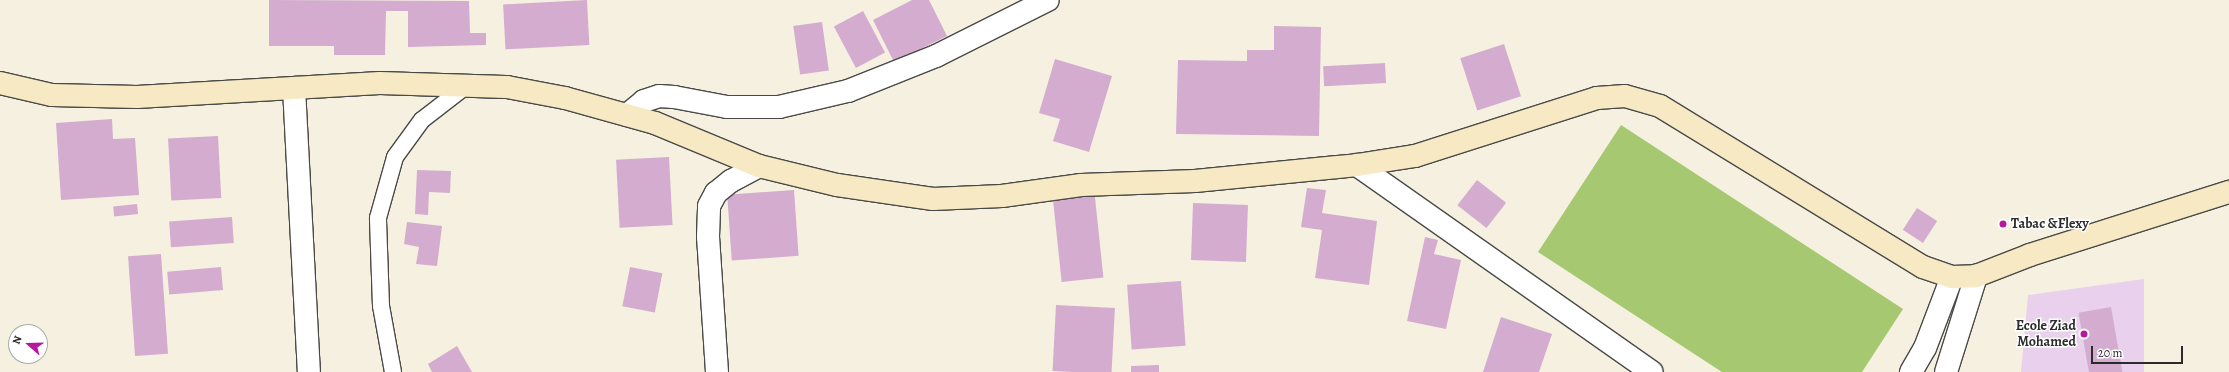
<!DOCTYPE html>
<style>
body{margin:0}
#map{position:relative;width:2229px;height:372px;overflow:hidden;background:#f6f0e1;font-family:Alegreya,serif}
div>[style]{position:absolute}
.built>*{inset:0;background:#e9d1ed}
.green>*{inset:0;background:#a5c871}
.building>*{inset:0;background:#d3acd0;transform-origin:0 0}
.roads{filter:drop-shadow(1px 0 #494946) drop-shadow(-1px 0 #494946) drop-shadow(0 1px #494946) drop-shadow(0 -1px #494946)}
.lane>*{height:16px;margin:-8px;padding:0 8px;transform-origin:8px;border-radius:8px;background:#fff}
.street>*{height:22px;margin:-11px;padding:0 11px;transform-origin:11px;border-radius:11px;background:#fff}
.secondary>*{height:22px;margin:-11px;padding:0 11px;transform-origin:11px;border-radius:11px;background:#f6e9c3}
.dots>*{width:11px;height:11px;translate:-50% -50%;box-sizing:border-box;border:2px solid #fff;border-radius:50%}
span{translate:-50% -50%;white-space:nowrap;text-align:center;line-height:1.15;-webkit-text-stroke:3px #fff;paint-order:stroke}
.poi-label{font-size:14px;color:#2b2b2b;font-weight:700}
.left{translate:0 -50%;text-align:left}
.right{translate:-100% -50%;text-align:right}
.north{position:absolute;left:8px;top:324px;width:40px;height:40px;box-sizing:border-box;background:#fff;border:1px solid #aaa;border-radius:50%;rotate:290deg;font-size:11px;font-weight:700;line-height:16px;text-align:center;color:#2b2b2b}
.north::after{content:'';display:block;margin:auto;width:14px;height:18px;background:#b5179e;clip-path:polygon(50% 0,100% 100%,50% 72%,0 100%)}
.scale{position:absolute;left:2091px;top:346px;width:92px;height:18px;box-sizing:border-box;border:2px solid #2b2b2b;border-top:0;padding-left:5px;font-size:12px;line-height:14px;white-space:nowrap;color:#2b2b2b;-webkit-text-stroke:3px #fff;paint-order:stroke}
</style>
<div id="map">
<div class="built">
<div style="clip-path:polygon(2144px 279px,2144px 372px,2021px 372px,2028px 295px)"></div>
</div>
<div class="green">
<div style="clip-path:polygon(1621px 125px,1903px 309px,1862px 372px,1722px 372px,1538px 252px)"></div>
</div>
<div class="building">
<div style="clip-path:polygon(269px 0,469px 1px,470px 33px,486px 33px,486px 45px,408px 47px,408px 11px,386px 11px,385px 55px,334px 55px,334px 46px,269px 46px)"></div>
<div style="left:587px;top:0;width:45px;height:84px;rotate:87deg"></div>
<div style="clip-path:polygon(912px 0,929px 0,947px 36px,894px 62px,873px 20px)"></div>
<div style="left:863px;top:11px;width:47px;height:33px;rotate:62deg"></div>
<div style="left:822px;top:22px;width:49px;height:29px;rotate:82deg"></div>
<div style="clip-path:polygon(1274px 26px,1321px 27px,1319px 136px,1176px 134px,1178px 60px,1247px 61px,1247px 50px,1274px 50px)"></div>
<div style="left:1504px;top:44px;width:55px;height:46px;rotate:72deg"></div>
<div style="clip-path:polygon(1055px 59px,1112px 76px,1089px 152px,1053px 141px,1060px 119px,1039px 113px)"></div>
<div style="left:1385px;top:63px;width:20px;height:62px;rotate:87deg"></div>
<div style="clip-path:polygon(112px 119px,113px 139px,135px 138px,139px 195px,61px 200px,56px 123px)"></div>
<div style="left:218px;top:136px;width:62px;height:50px;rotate:87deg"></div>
<div style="left:669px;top:157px;width:68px;height:53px;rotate:87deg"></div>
<div style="clip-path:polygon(417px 170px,451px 171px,450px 193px,429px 192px,428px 215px,415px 214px)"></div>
<div style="left:1477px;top:180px;width:37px;height:32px;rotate:38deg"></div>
<div style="left:1094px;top:188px;width:90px;height:42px;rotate:84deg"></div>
<div style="clip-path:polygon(1307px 188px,1326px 190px,1322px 213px,1377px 221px,1369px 285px,1315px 278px,1322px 230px,1301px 227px)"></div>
<div style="left:794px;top:190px;width:66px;height:67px;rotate:86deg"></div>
<div style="left:1193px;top:203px;width:55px;height:57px;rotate:2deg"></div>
<div style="left:137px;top:204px;width:10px;height:24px;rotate:84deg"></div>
<div style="left:1917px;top:208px;width:24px;height:26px;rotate:33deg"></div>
<div style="left:232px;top:217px;width:26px;height:63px;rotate:86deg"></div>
<div style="clip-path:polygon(407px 222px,442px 226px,437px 266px,416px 264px,419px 247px,404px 244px)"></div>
<div style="clip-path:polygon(1425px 237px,1438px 240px,1434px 254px,1461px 260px,1446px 329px,1407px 321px)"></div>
<div style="left:161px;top:254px;width:100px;height:33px;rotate:86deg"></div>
<div style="left:221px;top:267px;width:23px;height:54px;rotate:85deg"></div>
<div style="left:630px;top:267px;width:33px;height:40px;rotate:11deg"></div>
<div style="left:1181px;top:281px;width:65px;height:54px;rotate:86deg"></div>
<div style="left:1056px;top:305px;width:59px;height:66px;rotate:3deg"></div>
<div style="left:2111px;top:307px;width:66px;height:33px;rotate:80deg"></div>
<div style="clip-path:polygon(1501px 317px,1552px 334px,1539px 372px,1483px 372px)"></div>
<div style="clip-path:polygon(457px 346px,472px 372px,432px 372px,428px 364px)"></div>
<div style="clip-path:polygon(1159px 365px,1159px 372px,1131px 372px,1131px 366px)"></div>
</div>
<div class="roads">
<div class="lane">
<div style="left:393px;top:372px;width:67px;rotate:-100.3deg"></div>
<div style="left:381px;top:306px;width:88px;rotate:-92deg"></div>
<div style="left:378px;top:218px;width:63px;rotate:-74.4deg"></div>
<div style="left:395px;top:157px;width:46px;rotate:-53.9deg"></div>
<div style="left:422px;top:120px;width:56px;rotate:-37.7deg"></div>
</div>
<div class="street">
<div style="left:294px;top:88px;width:284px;rotate:87deg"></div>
<div style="left:627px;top:115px;width:22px;rotate:-39deg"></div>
<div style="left:644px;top:101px;width:16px;rotate:-18deg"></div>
<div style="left:659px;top:96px;width:15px;rotate:4deg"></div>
<div style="left:674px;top:97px;width:54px;rotate:10.7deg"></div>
<div style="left:727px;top:107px;width:52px"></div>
<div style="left:779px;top:107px;width:71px;rotate:-13.1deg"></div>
<div style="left:848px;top:91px;width:95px;rotate:-21.7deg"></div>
<div style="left:936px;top:56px;width:125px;rotate:-26.6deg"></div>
<div style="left:1357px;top:165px;width:360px;rotate:35.1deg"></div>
<div style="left:717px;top:372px;width:135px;rotate:-93.8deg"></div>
<div style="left:708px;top:237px;width:31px;rotate:-88deg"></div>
<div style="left:709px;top:206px;width:15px;rotate:-62deg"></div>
<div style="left:716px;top:193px;width:19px;rotate:-39deg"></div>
<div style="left:731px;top:181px;width:32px;rotate:-28deg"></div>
<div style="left:1911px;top:372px;width:28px;rotate:-60deg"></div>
<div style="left:1925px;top:348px;width:76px;rotate:-69.2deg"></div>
<div style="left:1946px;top:372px;width:101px;rotate:-72.6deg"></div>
</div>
<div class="secondary">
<div style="left:0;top:83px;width:53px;rotate:13deg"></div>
<div style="left:52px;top:95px;width:85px;rotate:1.3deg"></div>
<div style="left:137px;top:97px;width:243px;rotate:-3.3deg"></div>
<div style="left:380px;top:83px;width:127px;rotate:1.8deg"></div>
<div style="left:507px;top:87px;width:59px;rotate:10.7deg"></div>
<div style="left:565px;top:98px;width:93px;rotate:15.5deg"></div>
<div style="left:655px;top:123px;width:113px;rotate:22.5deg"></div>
<div style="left:759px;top:166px;width:80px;rotate:13.7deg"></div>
<div style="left:837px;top:185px;width:97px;rotate:8.3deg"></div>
<div style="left:933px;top:199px;width:69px;rotate:-2.5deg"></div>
<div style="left:1002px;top:196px;width:80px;rotate:-7.9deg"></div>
<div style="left:1081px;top:185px;width:114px;rotate:-2deg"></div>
<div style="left:1195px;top:181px;width:163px;rotate:-5.6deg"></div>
<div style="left:1357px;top:165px;width:59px;rotate:-8.8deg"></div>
<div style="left:1415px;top:156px;width:191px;rotate:-17.7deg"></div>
<div style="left:1597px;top:98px;width:28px;rotate:-4deg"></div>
<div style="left:1625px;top:96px;width:36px;rotate:16deg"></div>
<div style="left:1660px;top:106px;width:308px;rotate:31.5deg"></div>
<div style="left:1923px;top:267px;width:31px;rotate:19deg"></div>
<div style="left:1952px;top:277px;width:24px;rotate:-2deg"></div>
<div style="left:1976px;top:276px;width:58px;rotate:-21.3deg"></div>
<div style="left:2030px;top:255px;width:209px;rotate:-17.6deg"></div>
</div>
</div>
<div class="dots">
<div style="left:2003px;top:224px;background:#b5179e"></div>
<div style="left:2084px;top:334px;background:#b5179e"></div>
</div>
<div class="poi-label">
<span class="left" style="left:2011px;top:224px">Tabac &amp;Flexy</span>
<span class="right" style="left:2076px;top:334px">Ecole Ziad<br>Mohamed</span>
</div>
<div class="north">N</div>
<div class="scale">20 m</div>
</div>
